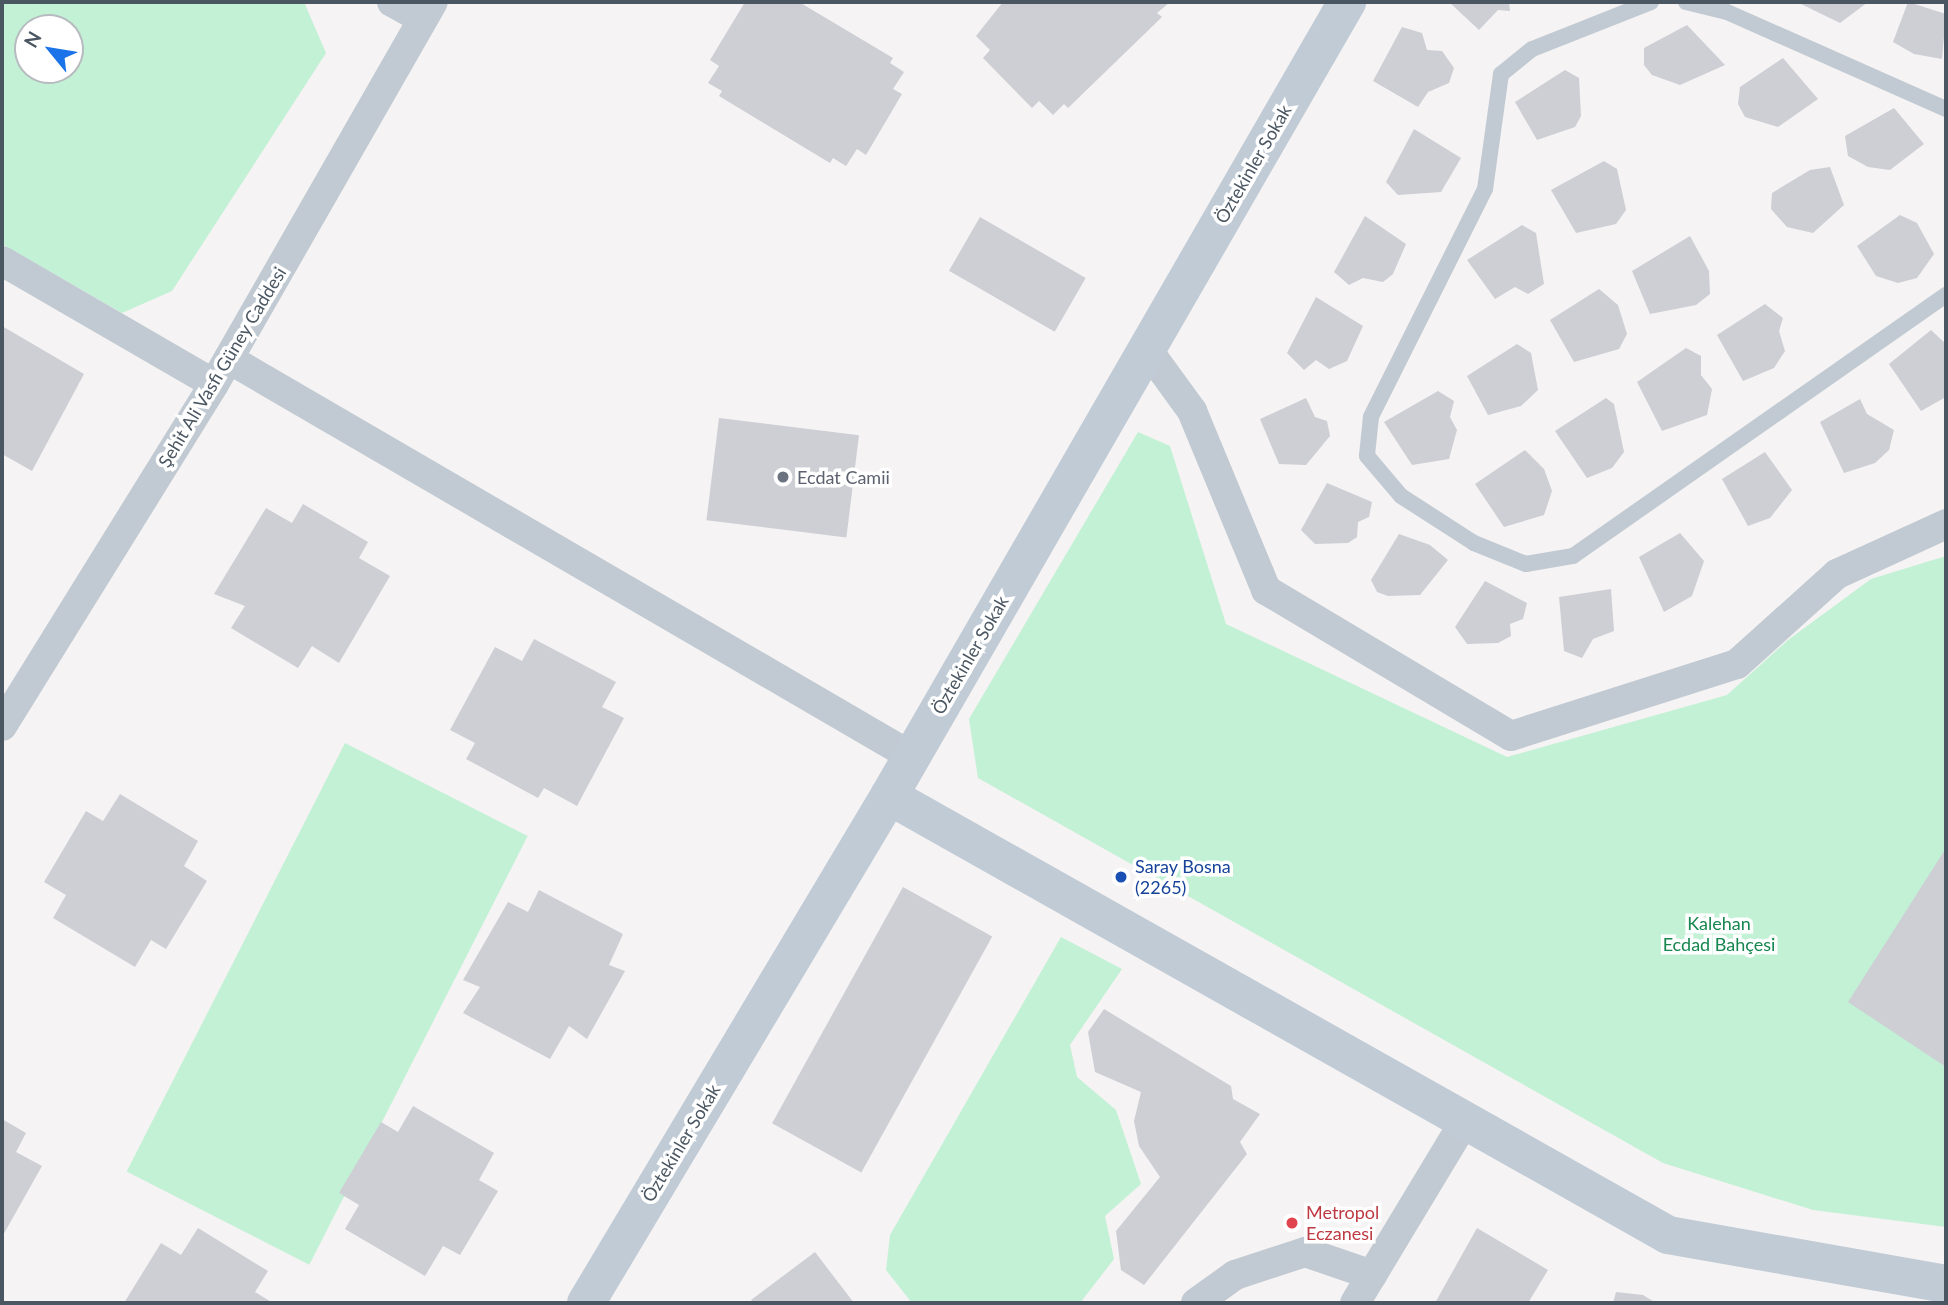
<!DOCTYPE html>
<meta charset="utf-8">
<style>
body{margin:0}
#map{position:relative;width:1948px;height:1305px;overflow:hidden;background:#f5f3f3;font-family:Lato,sans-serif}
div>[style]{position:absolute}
.green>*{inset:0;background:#c3f1d5;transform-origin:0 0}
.building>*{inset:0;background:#cdcfd5;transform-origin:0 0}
.lane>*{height:16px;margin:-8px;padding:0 8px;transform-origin:8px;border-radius:8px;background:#c1cad2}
.street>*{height:30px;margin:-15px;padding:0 15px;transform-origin:15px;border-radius:15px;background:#c1cad2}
.secondary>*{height:38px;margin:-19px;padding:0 19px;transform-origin:19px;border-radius:19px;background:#c1cbd6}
.dots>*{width:19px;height:19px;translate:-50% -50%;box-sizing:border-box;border:4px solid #fff;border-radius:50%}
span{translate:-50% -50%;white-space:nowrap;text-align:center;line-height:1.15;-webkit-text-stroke:7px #fff;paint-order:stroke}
.street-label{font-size:18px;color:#4a5661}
.worship-label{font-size:18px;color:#5b616d}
.left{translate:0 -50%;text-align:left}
.transit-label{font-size:18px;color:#164399}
.park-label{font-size:18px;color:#17864f}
.health-label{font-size:18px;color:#be3a42}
.frame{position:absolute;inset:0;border:4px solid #4a5661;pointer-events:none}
.north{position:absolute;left:14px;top:14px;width:70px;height:70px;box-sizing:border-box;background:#fff;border:2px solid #b7bbc0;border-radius:50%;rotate:300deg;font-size:19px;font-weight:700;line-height:28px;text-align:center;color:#4a5661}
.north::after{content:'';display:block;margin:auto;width:24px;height:32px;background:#1a73e8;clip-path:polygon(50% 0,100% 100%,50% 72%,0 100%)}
</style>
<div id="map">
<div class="green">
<div style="clip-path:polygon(evenodd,2px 2px,304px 2px,326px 53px,172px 291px,122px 313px,2px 244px,2px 2px,28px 28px,70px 28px,70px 70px,28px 70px,28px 28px)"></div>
<div style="clip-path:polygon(1138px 432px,1170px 446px,1226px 624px,1507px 757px,1727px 695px,1788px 640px,1871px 579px,1946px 556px,1946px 1227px,1813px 1210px,1663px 1163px,978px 778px,969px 719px)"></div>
<div style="left:345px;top:743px;width:205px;height:481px;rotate:27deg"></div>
<div style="clip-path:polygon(1061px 937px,1122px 969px,1070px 1045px,1077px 1077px,1116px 1110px,1141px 1184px,1105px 1216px,1114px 1259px,1080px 1303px,912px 1303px,886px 1270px,890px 1235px)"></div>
</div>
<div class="building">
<div style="clip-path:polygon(745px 2px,799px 2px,893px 58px,890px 63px,904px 72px,893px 89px,902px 94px,866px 155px,857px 149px,846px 166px,833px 158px,830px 163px,719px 96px,722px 91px,708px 83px,719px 66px,710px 60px)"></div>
<div style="clip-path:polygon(1003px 2px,1170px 2px,1157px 13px,1162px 17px,1068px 108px,1064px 104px,1053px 115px,1039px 101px,1032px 108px,983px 58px,990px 50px,976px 36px)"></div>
<div style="clip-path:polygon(1449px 2px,1509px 2px,1510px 11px,1498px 10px,1479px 30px)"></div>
<div style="clip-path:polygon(1797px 2px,1868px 2px,1840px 23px)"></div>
<div style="clip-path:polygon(1908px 2px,1946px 14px,1942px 59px,1914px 54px,1893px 42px)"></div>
<div style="clip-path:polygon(1687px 25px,1725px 65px,1680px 85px,1652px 75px,1644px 65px,1644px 48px)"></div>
<div style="clip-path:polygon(1402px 27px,1422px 33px,1427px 50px,1442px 51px,1454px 68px,1449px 83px,1428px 92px,1418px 107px,1373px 81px)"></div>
<div style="clip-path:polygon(1783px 58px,1818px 99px,1778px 127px,1745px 117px,1738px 104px,1740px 87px)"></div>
<div style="clip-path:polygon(1565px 70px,1579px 78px,1581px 116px,1575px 127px,1537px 140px,1515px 102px)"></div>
<div style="clip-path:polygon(1894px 108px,1924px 144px,1890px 170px,1868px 167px,1848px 156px,1845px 136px)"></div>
<div style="clip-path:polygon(1414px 129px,1461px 158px,1441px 192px,1398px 195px,1386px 182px)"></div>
<div style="clip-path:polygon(1604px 161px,1617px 169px,1626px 210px,1616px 224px,1576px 233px,1551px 190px)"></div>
<div style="clip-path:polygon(1830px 167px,1844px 205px,1813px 233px,1787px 227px,1771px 209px,1772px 193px,1810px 170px)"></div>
<div style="clip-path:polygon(1900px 215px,1917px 223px,1934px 254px,1917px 278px,1898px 283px,1876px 276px,1857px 246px)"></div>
<div style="clip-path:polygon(1365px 216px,1406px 244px,1393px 274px,1383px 282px,1363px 278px,1349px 285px,1334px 272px)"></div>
<div style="left:980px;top:217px;width:122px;height:62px;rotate:30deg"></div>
<div style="clip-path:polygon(1522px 225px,1536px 233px,1544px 284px,1528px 294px,1515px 287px,1495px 299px,1467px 260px)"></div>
<div style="clip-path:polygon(1690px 236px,1709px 271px,1710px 294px,1696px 305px,1650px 314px,1632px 271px)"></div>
<div style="clip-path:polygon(1599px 289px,1618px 305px,1627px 334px,1619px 349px,1574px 362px,1550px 320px)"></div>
<div style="clip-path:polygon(1316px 297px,1363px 326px,1347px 361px,1329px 369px,1316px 360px,1304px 370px,1287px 353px)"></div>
<div style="clip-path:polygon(1765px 304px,1783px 318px,1779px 331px,1785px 351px,1774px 368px,1743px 381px,1717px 335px)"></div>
<div style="clip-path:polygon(2px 326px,84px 374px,32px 471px,2px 454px)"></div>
<div style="clip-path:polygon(1931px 330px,1946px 344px,1946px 397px,1921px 411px,1889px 364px)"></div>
<div style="clip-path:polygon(1517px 344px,1531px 353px,1538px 390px,1521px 406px,1488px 415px,1467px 376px)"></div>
<div style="clip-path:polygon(1686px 348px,1701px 356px,1701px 375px,1712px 389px,1707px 415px,1662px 431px,1637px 382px)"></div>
<div style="clip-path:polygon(1438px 391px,1454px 401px,1450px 417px,1457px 430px,1449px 459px,1412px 465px,1384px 422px)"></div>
<div style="clip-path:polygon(1306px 398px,1315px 417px,1327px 421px,1330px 436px,1306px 465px,1279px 464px,1260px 419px)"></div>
<div style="clip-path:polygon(1606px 398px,1614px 404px,1624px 452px,1612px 468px,1587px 478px,1555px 431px)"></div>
<div style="clip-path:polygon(1860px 399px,1867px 414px,1894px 430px,1889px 450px,1875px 463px,1844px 473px,1820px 422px)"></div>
<div style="left:719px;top:418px;width:141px;height:103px;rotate:7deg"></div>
<div style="clip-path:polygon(1525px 450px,1544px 469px,1552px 491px,1544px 515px,1504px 527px,1475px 484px)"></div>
<div style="clip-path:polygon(1765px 452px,1792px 490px,1770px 518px,1748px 526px,1722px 479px)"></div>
<div style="clip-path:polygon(1327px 483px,1372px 502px,1369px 517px,1358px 522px,1357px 537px,1348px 543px,1315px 544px,1301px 530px)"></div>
<div style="clip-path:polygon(303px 504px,368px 542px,359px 558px,390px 576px,339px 663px,312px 646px,298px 668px,231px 628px,245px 606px,214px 594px,266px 508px,292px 523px)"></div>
<div style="clip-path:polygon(1680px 533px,1704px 561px,1692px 596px,1664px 612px,1639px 557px)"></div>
<div style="clip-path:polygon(1399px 534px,1430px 545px,1448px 560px,1420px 595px,1388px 596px,1377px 592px,1371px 580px)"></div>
<div style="clip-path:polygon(1485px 581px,1527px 603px,1523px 619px,1510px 624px,1511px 636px,1498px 643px,1467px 644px,1455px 627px)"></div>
<div style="clip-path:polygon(1611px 589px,1614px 631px,1593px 639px,1582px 658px,1564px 651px,1559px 597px)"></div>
<div style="clip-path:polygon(534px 639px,616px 682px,602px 707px,624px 718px,577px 806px,544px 788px,538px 798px,466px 759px,475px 743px,450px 730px,495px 647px,522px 661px)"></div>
<div style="clip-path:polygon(120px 794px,198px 841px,184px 866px,207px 881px,166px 949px,151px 940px,135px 967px,53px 918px,66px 895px,44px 882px,86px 811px,103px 821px)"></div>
<div style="clip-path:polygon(1946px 848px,1946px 1067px,1848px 1002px)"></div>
<div style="left:903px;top:887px;width:102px;height:270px;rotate:29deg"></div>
<div style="clip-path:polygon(539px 890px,623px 934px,609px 965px,625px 971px,587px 1039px,569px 1026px,550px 1059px,463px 1013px,480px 987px,463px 980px,508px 902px,528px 912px)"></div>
<div style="clip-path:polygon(1104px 1009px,1231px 1086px,1233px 1099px,1260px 1114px,1240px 1142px,1247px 1154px,1144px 1285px,1121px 1270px,1116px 1231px,1160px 1177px,1139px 1146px,1134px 1121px,1141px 1092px,1095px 1072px,1088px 1032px)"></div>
<div style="clip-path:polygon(413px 1106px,494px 1153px,479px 1180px,498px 1191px,460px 1255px,443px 1246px,425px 1276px,345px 1229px,359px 1205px,339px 1193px,381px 1122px,398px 1132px)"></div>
<div style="clip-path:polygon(2px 1119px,26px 1133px,16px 1152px,42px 1166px,2px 1237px)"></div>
<div style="clip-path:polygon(198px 1228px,268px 1271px,255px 1292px,273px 1303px,124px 1303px,161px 1243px,181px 1255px)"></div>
<div style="clip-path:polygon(1477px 1228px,1548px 1270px,1528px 1303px,1435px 1303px)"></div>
<div style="clip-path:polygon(815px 1252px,854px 1303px,754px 1303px,751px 1300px)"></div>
<div style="clip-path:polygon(1616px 1292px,1643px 1295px,1656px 1303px,1613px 1303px)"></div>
</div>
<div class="lane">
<div style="left:1651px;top:2px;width:128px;rotate:158.4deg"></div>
<div style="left:1532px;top:49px;width:40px;rotate:141deg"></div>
<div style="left:1501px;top:74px;width:116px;rotate:97.9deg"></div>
<div style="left:1485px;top:189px;width:255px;rotate:116.6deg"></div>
<div style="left:1371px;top:417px;width:39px;rotate:96deg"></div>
<div style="left:1367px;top:456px;width:52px;rotate:49.6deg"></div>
<div style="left:1401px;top:496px;width:87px;rotate:32.8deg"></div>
<div style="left:1474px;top:543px;width:56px;rotate:22deg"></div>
<div style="left:1526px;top:564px;width:48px;rotate:-9.7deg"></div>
<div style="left:1573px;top:556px;width:455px;rotate:-35deg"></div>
<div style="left:1686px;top:2px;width:42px;rotate:13.7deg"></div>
<div style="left:1727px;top:12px;width:240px;rotate:23.9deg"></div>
</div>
<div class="street">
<div style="left:392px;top:2px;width:35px;rotate:29deg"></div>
<div style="left:2px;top:261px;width:245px;rotate:30.1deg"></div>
<div style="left:1147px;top:349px;width:77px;rotate:54deg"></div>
<div style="left:1192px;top:411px;width:194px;rotate:67.5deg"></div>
<div style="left:1266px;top:590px;width:285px;rotate:30.8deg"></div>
<div style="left:1511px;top:736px;width:237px;rotate:-17.7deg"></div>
<div style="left:1737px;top:664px;width:135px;rotate:-42deg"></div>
<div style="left:1837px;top:574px;width:120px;rotate:-24.6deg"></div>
<div style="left:229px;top:359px;width:789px;rotate:30.2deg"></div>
<div style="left:2px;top:726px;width:402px;rotate:-58.2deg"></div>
<div style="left:214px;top:384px;width:440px;rotate:-60.2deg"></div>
<div style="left:1196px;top:1303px;width:48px;rotate:-35.7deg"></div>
<div style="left:1235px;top:1275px;width:74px;rotate:-18.2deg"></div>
<div style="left:1305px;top:1252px;width:71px;rotate:18.9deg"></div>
<div style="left:1355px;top:1303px;width:213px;rotate:-58.9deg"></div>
</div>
<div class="secondary">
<div style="left:889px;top:796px;width:894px;rotate:29.4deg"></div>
<div style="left:1668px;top:1235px;width:282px;rotate:10deg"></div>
<div style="left:586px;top:1303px;width:591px;rotate:-59.14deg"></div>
<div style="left:889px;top:796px;width:917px;rotate:-60.02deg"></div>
</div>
<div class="dots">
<div style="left:783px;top:477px;background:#6b7280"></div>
<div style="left:1121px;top:877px;background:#1a4fb4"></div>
<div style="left:1292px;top:1223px;background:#e0444e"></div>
</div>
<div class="street-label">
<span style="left:1253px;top:164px;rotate:-60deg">Öztekinler Sokak</span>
<span style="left:222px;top:367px;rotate:-59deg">Şehit Ali Vasfi Güney Caddesi</span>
<span style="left:970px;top:655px;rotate:-60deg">Öztekinler Sokak</span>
<span style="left:681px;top:1143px;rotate:-59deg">Öztekinler Sokak</span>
</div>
<div class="worship-label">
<span class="left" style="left:797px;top:477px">Ecdat Camii</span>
</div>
<div class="transit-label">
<span class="left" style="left:1135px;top:877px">Saray Bosna<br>(2265)</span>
</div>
<div class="park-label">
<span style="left:1719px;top:934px">Kalehan<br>Ecdad Bahçesi</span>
</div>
<div class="health-label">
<span class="left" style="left:1306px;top:1223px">Metropol<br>Eczanesi</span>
</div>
<div class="frame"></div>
<div class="north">N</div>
</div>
